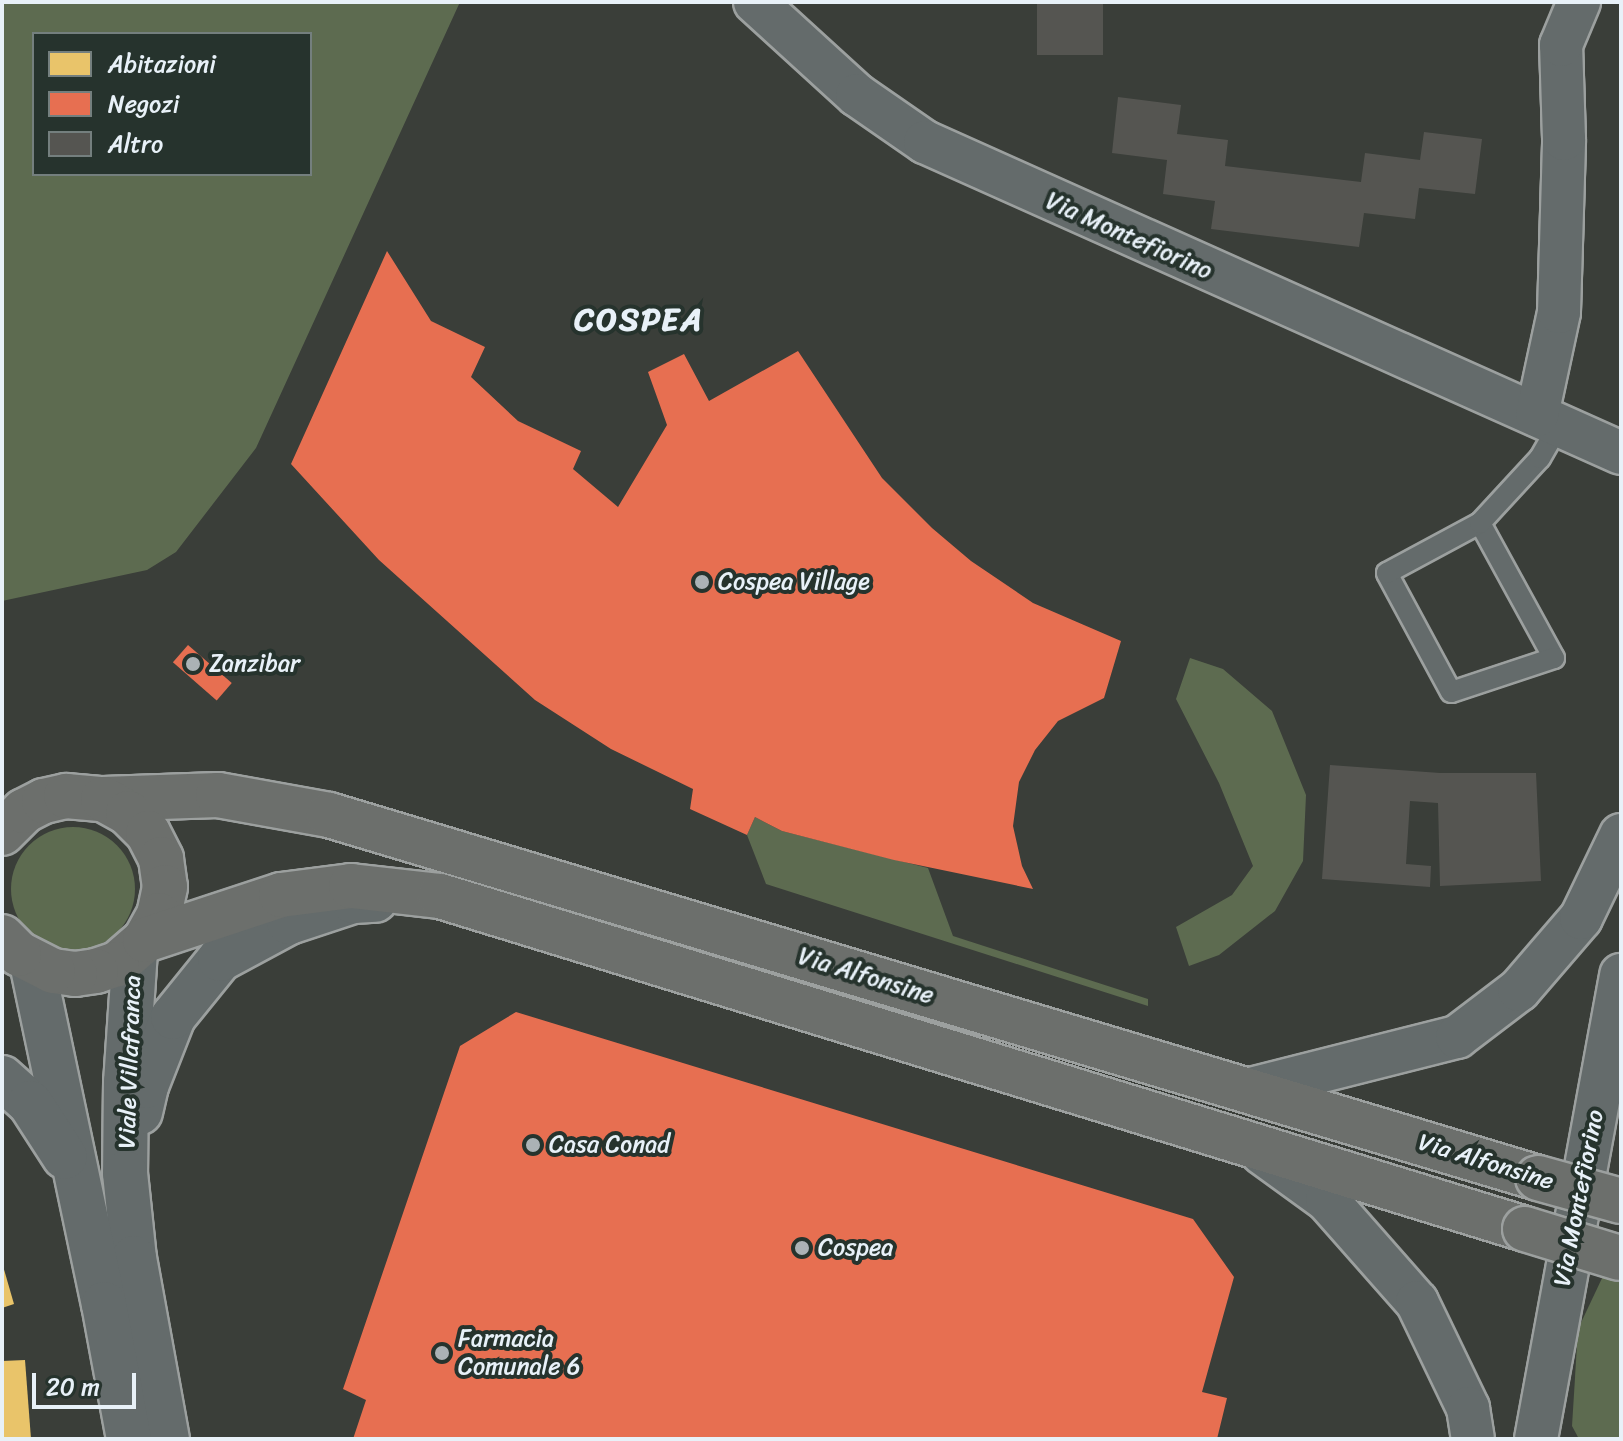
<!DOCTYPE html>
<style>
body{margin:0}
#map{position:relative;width:1623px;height:1441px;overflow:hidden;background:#3a3e39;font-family:Sriracha,sans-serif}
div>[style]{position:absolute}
.green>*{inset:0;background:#5d6b50}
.round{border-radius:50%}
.homes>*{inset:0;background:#e9c46a}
.shops>*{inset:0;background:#e76f51;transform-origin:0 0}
.building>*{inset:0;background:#555551;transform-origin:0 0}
.roads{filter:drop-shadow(2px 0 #9ca09f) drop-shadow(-2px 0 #9ca09f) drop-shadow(0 2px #9ca09f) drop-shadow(0 -2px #9ca09f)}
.lane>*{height:20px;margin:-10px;padding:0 10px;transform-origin:10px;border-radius:10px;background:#646b6b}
.street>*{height:42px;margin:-21px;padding:0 21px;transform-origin:21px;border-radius:21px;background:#646b6b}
.secondary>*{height:44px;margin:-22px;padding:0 22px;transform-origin:22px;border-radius:22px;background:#646b6b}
.primary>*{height:44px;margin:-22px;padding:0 22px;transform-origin:22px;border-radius:22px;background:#6c6f6c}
.bridges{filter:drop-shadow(2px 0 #9ca09f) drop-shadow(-2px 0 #9ca09f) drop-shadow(0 2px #9ca09f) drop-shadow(0 -2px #9ca09f)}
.primary-bridge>*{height:44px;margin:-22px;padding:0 22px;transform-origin:22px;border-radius:22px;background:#6c6f6c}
.dots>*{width:22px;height:22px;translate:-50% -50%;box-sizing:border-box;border:4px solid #26332d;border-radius:50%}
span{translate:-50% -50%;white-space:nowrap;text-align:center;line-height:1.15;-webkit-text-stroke:8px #26332d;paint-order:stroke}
.street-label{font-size:24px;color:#e8f1f8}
.poi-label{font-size:24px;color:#e8f1f8}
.left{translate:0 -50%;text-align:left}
.district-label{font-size:32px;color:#e8f1f8;font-weight:700;letter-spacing:2px}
.frame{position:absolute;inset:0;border:4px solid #e8f1f8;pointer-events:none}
.legend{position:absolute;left:32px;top:32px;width:280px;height:144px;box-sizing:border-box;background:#26332d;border:2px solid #747f7e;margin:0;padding:10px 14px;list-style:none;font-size:24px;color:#e8f1f8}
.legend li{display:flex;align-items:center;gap:16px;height:40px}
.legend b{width:40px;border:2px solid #747f7e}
.scale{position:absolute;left:32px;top:1373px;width:104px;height:36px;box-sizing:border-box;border:4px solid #e8f1f8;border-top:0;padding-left:10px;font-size:24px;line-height:28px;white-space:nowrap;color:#e8f1f8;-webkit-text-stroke:6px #26332d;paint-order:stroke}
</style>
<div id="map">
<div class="green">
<div style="clip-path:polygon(evenodd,2px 2px,460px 2px,256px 448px,176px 552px,147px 570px,2px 601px,2px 2px,34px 34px,310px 34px,310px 174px,34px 174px,34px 34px)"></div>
<div style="clip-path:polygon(1190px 658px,1223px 669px,1272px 711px,1306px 795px,1303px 861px,1275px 911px,1219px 955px,1189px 966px,1176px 927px,1232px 895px,1253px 866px,1219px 783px,1176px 699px)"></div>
<div style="clip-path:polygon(755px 817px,782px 831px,928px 868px,953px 936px,1148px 999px,1148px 1006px,766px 884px,747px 835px)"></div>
<div class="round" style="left:11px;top:827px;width:124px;height:124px"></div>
<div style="clip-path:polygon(1604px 1274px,1621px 1280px,1621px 1439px,1579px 1439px,1572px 1426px,1578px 1329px)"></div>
</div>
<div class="homes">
<div style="clip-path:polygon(3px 1266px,14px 1304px,2px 1308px,2px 1267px)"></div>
<div style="clip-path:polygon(25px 1360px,31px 1439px,2px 1439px,2px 1361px)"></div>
</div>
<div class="shops">
<div style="clip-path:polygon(387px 251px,431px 321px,485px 347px,471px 377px,518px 421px,581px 451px,573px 469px,618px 507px,667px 425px,648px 372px,684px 354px,709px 401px,798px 351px,882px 478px,932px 528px,971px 561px,1033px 603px,1121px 641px,1104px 698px,1058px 721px,1035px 750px,1019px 782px,1013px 826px,1022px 866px,1033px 889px,894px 860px,782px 831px,755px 817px,747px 835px,690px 809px,693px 789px,611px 749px,535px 700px,379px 560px,291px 464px)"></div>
<div style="left:188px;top:645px;width:58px;height:23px;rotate:41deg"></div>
<div style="clip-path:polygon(516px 1012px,1193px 1219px,1234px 1277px,1202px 1392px,1227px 1398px,1217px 1439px,353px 1439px,366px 1400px,343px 1389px,460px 1046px)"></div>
</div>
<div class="building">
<div style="left:1037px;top:2px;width:66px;height:53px"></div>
<div style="clip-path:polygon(1118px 97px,1181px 105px,1177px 134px,1228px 140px,1225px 166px,1361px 182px,1365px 153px,1420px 160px,1424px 132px,1482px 139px,1475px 194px,1419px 188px,1415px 219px,1364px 213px,1359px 247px,1211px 229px,1215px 201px,1163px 194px,1167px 160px,1112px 153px)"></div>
<div style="clip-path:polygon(1330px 765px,1440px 773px,1536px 773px,1541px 881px,1440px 886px,1438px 803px,1410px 801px,1406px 864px,1431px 866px,1430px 887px,1322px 879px)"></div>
</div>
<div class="roads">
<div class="lane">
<div style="left:1480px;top:523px;width:154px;rotate:61.3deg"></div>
<div style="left:1554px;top:658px;width:108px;rotate:161.7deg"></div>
<div style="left:1451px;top:692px;width:135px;rotate:-118.3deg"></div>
<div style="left:1387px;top:573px;width:106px;rotate:-28.3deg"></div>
<div style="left:1480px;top:523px;width:88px;rotate:-47.3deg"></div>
<div style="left:1540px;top:458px;width:38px;rotate:-60deg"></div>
</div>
<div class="street">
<div style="left:755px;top:2px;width:138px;rotate:42.4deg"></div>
<div style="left:857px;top:95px;width:83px;rotate:34.7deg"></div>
<div style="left:925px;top:142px;width:762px;rotate:24.08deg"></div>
<div style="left:1537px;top:415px;width:105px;rotate:-77.9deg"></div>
<div style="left:1559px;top:312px;width:173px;rotate:-88.3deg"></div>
<div style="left:1564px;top:139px;width:94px;rotate:-91.8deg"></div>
<div style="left:1561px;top:45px;width:47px;rotate:-67.3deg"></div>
<div style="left:1247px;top:1090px;width:217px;rotate:-14.2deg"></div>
<div style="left:1457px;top:1037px;width:78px;rotate:-37.2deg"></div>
<div style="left:1519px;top:990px;width:95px;rotate:-49.3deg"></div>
<div style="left:1581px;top:918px;width:92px;rotate:-64.3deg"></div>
<div style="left:1262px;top:1153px;width:80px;rotate:35.9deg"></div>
<div style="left:1327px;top:1200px;width:136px;rotate:48.6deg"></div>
<div style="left:1417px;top:1302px;width:118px;rotate:64.3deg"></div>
<div style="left:1468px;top:1408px;width:31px;rotate:81deg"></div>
<div style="left:1536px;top:1439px;width:472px;rotate:-79.6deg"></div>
</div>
<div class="secondary">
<div style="left:135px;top:951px;width:131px;rotate:93.9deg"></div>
<div style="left:126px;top:1082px;width:91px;rotate:90.6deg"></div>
<div style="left:125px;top:1173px;width:85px;rotate:84deg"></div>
<div style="left:134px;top:1258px;width:184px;rotate:79.7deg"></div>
<div style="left:32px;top:963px;width:349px;rotate:78.1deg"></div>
<div style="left:104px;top:1304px;width:137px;rotate:79.5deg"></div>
<div style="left:2px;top:1078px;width:38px;rotate:42deg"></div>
<div style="left:30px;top:1103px;width:64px;rotate:57.1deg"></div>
<div style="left:140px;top:1112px;width:27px;rotate:-77deg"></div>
<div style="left:146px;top:1086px;width:74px;rotate:-68.6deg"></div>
<div style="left:173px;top:1017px;width:75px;rotate:-51deg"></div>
<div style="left:220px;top:959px;width:78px;rotate:-28.2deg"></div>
<div style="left:289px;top:922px;width:67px;rotate:-18.2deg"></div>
<div style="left:353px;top:901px;width:22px;rotate:-3deg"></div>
</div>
<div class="primary">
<div style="left:103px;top:799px;width:115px;rotate:-2deg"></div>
<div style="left:218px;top:795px;width:113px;rotate:10.2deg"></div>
<div style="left:329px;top:815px;width:1262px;rotate:16.71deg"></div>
<div style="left:2px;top:833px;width:31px;rotate:-45deg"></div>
<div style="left:24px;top:811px;width:22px;rotate:-27deg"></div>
<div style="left:44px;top:801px;width:23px;rotate:-13deg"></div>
<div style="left:66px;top:796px;width:37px;rotate:5deg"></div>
<div style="left:103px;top:799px;width:29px;rotate:29deg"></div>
<div style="left:128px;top:813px;width:28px;rotate:45deg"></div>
<div style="left:148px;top:833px;width:29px;rotate:63deg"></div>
<div style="left:161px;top:859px;width:28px;rotate:82deg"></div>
<div style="left:165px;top:887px;width:29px;rotate:102deg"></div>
<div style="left:159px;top:915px;width:29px;rotate:119deg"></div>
<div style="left:145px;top:940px;width:37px;rotate:139deg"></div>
<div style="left:117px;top:964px;width:22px;rotate:162deg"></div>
<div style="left:96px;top:971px;width:21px;rotate:172deg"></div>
<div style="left:75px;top:974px;width:22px;rotate:-172deg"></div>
<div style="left:53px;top:971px;width:38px;rotate:-153deg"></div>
<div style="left:19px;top:954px;width:24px;rotate:-135deg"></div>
<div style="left:145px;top:940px;width:143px;rotate:-18.3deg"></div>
<div style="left:281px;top:895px;width:71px;rotate:-7.3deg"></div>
<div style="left:351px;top:886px;width:90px;rotate:6.4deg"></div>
<div style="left:440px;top:896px;width:1135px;rotate:17.06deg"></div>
</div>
</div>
<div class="bridges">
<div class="primary-bridge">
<div style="left:1538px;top:1178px;width:86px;rotate:15.5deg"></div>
<div style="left:1525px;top:1229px;width:98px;rotate:17.1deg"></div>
</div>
</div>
<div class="dots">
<div style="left:702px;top:582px;background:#abb2b5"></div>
<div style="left:193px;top:664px;background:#abb2b5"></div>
<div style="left:533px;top:1145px;background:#abb2b5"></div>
<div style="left:802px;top:1248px;background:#abb2b5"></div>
<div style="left:442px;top:1353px;background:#abb2b5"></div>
</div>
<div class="street-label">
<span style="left:1129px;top:236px;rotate:24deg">Via Montefiorino</span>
<span style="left:866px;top:976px;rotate:17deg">Via Alfonsine</span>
<span style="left:130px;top:1062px;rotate:-88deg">Viale Villafranca</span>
<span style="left:1486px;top:1162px;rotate:17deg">Via Alfonsine</span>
<span style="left:1579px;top:1198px;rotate:-79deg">Via Montefiorino</span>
</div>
<div class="poi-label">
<span class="left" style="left:718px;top:582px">Cospea Village</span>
<span class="left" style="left:209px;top:664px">Zanzibar</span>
<span class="left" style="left:549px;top:1145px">Casa Conad</span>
<span class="left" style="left:818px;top:1248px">Cospea</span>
<span class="left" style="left:458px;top:1353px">Farmacia<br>Comunale 6</span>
</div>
<div class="district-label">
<span style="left:639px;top:320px">COSPEA</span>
</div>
<div class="frame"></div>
<ul class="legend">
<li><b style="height:22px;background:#e9c46a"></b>Abitazioni</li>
<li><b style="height:22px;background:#e76f51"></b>Negozi</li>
<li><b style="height:22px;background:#555551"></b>Altro</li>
</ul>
<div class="scale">20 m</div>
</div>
